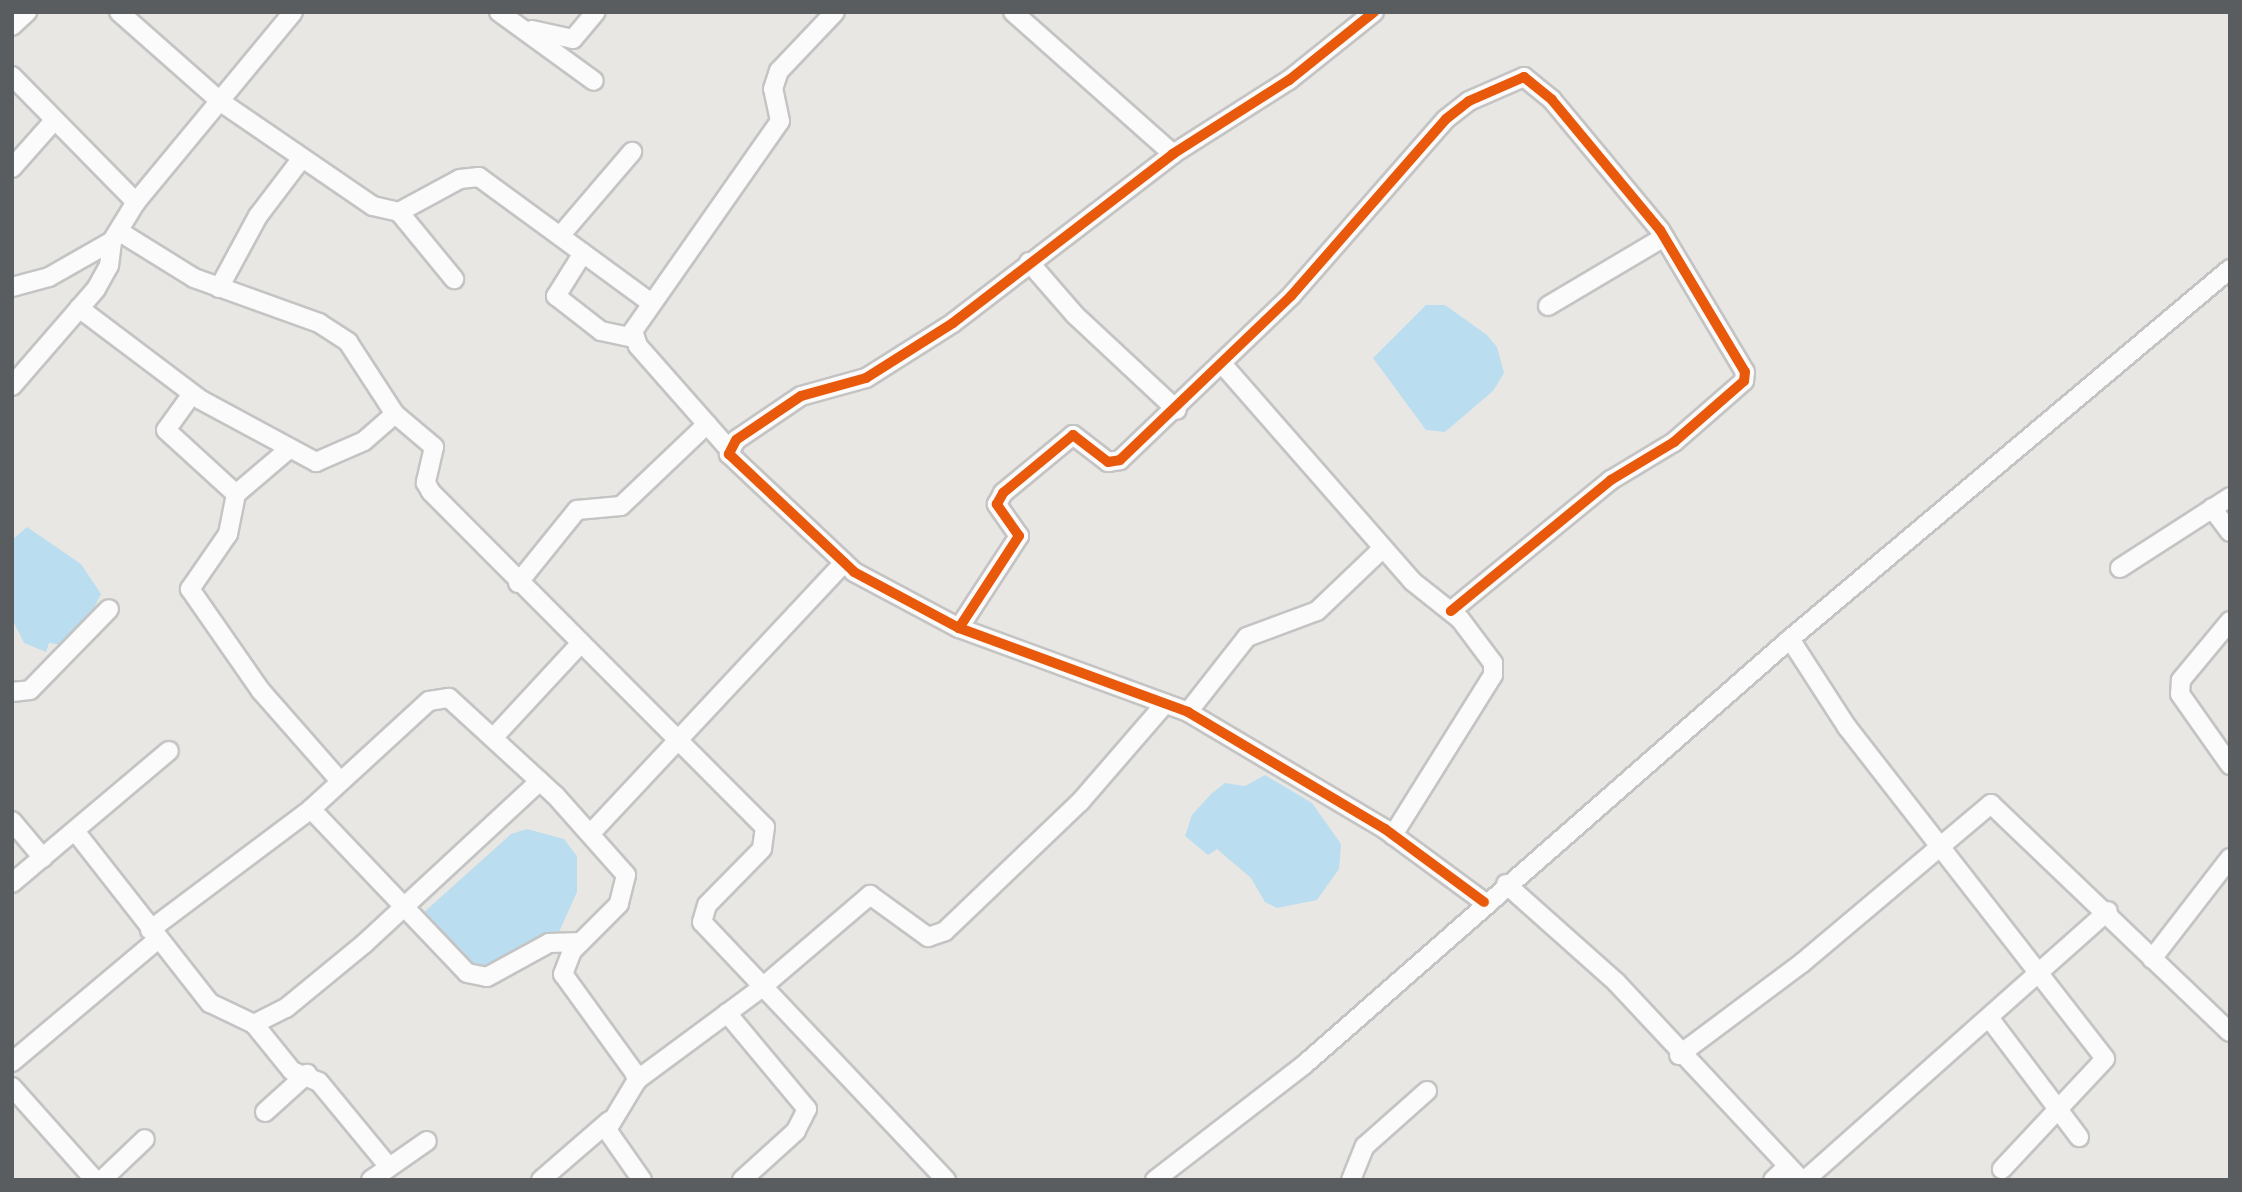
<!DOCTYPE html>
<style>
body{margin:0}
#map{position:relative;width:2242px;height:1192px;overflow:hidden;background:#e9e7e3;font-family:Helvetica,sans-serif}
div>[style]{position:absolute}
.water>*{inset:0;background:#bbddf0}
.roads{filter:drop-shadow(2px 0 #c4c4c4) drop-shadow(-2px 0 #c4c4c4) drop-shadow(0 2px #c4c4c4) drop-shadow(0 -2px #c4c4c4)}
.minor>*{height:18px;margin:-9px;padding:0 9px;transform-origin:9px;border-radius:9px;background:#fcfbfb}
.cycleway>*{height:10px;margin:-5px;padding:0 5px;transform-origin:5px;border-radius:5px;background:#e8590c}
span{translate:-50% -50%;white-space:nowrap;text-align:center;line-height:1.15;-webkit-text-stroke:6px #fff;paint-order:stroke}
.frame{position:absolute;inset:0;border:14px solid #595d60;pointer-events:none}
</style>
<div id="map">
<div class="water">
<div style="clip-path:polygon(1426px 305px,1445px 305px,1487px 335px,1497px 347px,1504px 373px,1493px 391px,1445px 432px,1426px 430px,1373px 358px)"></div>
<div style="clip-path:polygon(27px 527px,81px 564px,101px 594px,87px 622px,63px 645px,49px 643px,46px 652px,24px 643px,12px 619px,12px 540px)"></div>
<div style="clip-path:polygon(1265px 775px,1312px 803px,1341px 844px,1339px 869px,1317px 900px,1277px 908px,1265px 902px,1251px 878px,1217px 849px,1208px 855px,1185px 836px,1192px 815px,1211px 794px,1225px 783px,1245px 786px)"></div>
<div style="clip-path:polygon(527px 829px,564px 839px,577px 856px,577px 892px,559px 932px,547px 940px,484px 969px,465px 965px,422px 914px,511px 834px)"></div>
</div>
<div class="roads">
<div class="minor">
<div style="left:119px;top:12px;width:136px;rotate:41.4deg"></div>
<div style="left:221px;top:102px;width:184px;rotate:34.4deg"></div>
<div style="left:373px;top:206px;width:27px;rotate:13deg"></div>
<div style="left:399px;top:212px;width:69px;rotate:-28.4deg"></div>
<div style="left:460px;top:179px;width:19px;rotate:-6deg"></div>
<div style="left:479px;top:177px;width:213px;rotate:36.2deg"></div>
<div style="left:499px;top:12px;width:117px;rotate:36deg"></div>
<div style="left:1013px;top:12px;width:214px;rotate:41.6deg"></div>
<div style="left:1374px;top:12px;width:109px;rotate:141.3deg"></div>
<div style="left:1289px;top:80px;width:138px;rotate:147.5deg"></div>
<div style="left:1173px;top:154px;width:277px;rotate:142.5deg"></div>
<div style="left:953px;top:323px;width:103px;rotate:147.7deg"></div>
<div style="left:866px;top:378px;width:67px;rotate:164.5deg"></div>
<div style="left:801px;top:396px;width:78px;rotate:145.9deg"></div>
<div style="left:736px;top:440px;width:16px;rotate:117deg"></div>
<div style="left:729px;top:454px;width:172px;rotate:43.3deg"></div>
<div style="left:854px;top:572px;width:119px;rotate:28.1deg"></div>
<div style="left:959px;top:628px;width:244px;rotate:20.1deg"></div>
<div style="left:1188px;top:712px;width:229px;rotate:30.7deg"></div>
<div style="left:1385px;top:829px;width:123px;rotate:36.4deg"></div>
<div style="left:12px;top:26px;width:21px;rotate:-43deg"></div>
<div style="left:532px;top:30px;width:42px;rotate:12.4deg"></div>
<div style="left:573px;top:39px;width:35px;rotate:-50deg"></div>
<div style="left:12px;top:76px;width:177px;rotate:45.5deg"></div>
<div style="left:12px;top:168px;width:60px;rotate:-48.4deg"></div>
<div style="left:399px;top:212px;width:87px;rotate:50.6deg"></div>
<div style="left:120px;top:232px;width:87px;rotate:31.9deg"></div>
<div style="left:194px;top:278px;width:133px;rotate:19.8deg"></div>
<div style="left:319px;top:323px;width:35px;rotate:33deg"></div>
<div style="left:348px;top:342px;width:86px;rotate:56.9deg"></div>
<div style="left:395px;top:414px;width:51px;rotate:40.2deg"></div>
<div style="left:434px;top:447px;width:37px;rotate:103deg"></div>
<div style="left:426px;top:483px;width:10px;rotate:61deg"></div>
<div style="left:431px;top:492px;width:473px;rotate:45.1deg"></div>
<div style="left:765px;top:827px;width:22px;rotate:98deg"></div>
<div style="left:762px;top:849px;width:78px;rotate:134.5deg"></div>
<div style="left:707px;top:905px;width:18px;rotate:106deg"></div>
<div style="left:702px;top:922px;width:355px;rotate:46.6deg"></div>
<div style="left:560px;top:236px;width:111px;rotate:-49.4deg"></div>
<div style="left:583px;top:253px;width:51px;rotate:122.1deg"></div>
<div style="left:556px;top:296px;width:57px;rotate:37.9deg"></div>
<div style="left:601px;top:331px;width:33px;rotate:12deg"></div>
<div style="left:1029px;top:262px;width:70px;rotate:49deg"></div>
<div style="left:1075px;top:315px;width:139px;rotate:43deg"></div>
<div style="left:12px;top:287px;width:38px;rotate:-15deg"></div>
<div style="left:49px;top:277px;width:73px;rotate:-29.7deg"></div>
<div style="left:112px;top:241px;width:46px;rotate:-58.4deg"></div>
<div style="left:136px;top:202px;width:246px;rotate:-50.4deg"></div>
<div style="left:219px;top:288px;width:82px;rotate:-61.6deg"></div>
<div style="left:258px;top:216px;width:73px;rotate:-52.8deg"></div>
<div style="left:1548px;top:306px;width:135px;rotate:-30.7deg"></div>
<div style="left:79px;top:308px;width:153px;rotate:37deg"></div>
<div style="left:201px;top:400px;width:131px;rotate:28.3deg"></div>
<div style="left:316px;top:462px;width:52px;rotate:-23.6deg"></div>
<div style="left:364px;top:441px;width:41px;rotate:-41.1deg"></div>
<div style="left:1224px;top:366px;width:286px;rotate:48.8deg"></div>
<div style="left:1412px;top:581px;width:61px;rotate:38.4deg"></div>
<div style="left:1460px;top:619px;width:55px;rotate:53.1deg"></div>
<div style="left:1493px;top:663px;width:12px;rotate:90deg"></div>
<div style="left:1493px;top:675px;width:189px;rotate:122deg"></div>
<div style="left:12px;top:386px;width:128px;rotate:-49.1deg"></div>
<div style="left:96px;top:289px;width:26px;rotate:-61deg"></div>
<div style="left:109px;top:266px;width:25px;rotate:-83deg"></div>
<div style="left:192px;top:394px;width:44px;rotate:125.8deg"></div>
<div style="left:166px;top:430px;width:95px;rotate:42.4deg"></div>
<div style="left:728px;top:448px;width:136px;rotate:-131.4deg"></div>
<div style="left:638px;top:346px;width:16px;rotate:-108deg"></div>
<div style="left:633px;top:331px;width:256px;rotate:-55deg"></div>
<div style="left:780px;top:121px;width:33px;rotate:-102deg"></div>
<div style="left:773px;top:89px;width:19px;rotate:-72deg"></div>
<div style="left:779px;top:71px;width:81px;rotate:-46.5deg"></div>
<div style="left:289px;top:449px;width:70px;rotate:139.7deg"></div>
<div style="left:236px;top:494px;width:41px;rotate:101.3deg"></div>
<div style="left:228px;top:534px;width:67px;rotate:124.6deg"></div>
<div style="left:190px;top:589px;width:124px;rotate:55.2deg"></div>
<div style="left:261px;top:691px;width:120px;rotate:48.7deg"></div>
<div style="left:2212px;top:508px;width:30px;rotate:53deg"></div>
<div style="left:2120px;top:568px;width:131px;rotate:-32.8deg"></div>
<div style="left:518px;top:583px;width:94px;rotate:-51.1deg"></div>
<div style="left:577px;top:510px;width:44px;rotate:-5.2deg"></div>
<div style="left:621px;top:506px;width:119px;rotate:-43.6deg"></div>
<div style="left:2230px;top:621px;width:77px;rotate:129.7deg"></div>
<div style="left:2181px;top:680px;width:14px;rotate:94deg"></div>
<div style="left:2180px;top:694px;width:87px;rotate:54.8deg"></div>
<div style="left:959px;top:628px;width:110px;rotate:-56.9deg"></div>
<div style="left:1019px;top:536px;width:39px;rotate:-125deg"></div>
<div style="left:997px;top:504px;width:13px;rotate:-61deg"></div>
<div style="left:1003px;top:493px;width:91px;rotate:-39.6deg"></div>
<div style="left:1073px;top:435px;width:44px;rotate:37.6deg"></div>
<div style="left:1108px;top:462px;width:12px;rotate:-9deg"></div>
<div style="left:1120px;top:460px;width:237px;rotate:-43.8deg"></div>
<div style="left:1291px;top:296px;width:235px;rotate:-48.8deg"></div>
<div style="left:1446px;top:119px;width:29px;rotate:-38deg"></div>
<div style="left:1469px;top:101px;width:60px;rotate:-23.6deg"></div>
<div style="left:1524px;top:77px;width:36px;rotate:39deg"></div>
<div style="left:1552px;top:100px;width:169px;rotate:50.3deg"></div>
<div style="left:1660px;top:230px;width:165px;rotate:59.1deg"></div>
<div style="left:1745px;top:372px;width:9px;rotate:96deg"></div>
<div style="left:1744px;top:381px;width:93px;rotate:138.9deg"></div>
<div style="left:1674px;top:442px;width:74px;rotate:148.9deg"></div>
<div style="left:1611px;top:480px;width:207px;rotate:140.7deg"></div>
<div style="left:1790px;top:639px;width:105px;rotate:57.1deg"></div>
<div style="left:1847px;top:727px;width:420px;rotate:52.1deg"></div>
<div style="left:2105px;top:1059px;width:151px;rotate:133.1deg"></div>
<div style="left:12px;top:692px;width:18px;rotate:-6deg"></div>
<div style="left:30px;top:690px;width:113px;rotate:-45.7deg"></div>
<div style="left:1188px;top:712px;width:95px;rotate:-51.8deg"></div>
<div style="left:1247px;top:637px;width:75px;rotate:-20.4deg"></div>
<div style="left:1317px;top:611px;width:91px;rotate:-43.7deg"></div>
<div style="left:493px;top:738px;width:127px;rotate:-47.2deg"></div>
<div style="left:311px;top:809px;width:226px;rotate:46.4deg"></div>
<div style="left:467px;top:973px;width:20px;rotate:11deg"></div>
<div style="left:487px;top:977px;width:71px;rotate:-28.7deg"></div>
<div style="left:549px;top:943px;width:32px;rotate:-2deg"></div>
<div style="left:12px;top:821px;width:48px;rotate:50deg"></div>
<div style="left:75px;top:831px;width:219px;rotate:51.9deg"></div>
<div style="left:210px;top:1003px;width:49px;rotate:25.5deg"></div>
<div style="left:254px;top:1024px;width:36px;rotate:-27deg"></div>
<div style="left:286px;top:1008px;width:102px;rotate:-39.4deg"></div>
<div style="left:365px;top:943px;width:238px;rotate:-42.8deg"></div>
<div style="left:591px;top:833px;width:370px;rotate:-46.9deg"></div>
<div style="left:12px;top:883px;width:205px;rotate:-40.1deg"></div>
<div style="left:1506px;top:884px;width:147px;rotate:41.7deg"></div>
<div style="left:1616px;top:982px;width:271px;rotate:46.9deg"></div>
<div style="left:150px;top:930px;width:201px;rotate:-36.9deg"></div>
<div style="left:311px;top:809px;width:160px;rotate:-42.5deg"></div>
<div style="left:429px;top:701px;width:20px;rotate:-9deg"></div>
<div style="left:449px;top:698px;width:144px;rotate:42.5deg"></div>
<div style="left:555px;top:795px;width:107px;rotate:48.4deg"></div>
<div style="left:626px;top:875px;width:30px;rotate:104deg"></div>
<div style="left:619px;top:904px;width:66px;rotate:135deg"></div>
<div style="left:572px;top:951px;width:25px;rotate:111deg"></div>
<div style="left:563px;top:974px;width:121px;rotate:54.1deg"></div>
<div style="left:634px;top:1072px;width:9px;rotate:69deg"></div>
<div style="left:637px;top:1080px;width:58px;rotate:121deg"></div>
<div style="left:607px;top:1130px;width:61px;rotate:55deg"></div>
<div style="left:2152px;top:959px;width:128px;rotate:-52.3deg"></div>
<div style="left:727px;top:1013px;width:125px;rotate:50.2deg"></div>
<div style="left:807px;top:1109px;width:25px;rotate:117deg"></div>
<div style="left:796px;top:1131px;width:73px;rotate:137.8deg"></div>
<div style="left:1990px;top:1019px;width:148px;rotate:53deg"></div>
<div style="left:254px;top:1024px;width:60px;rotate:51deg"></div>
<div style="left:292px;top:1071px;width:29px;rotate:22deg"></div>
<div style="left:319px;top:1082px;width:110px;rotate:50.5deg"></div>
<div style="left:1679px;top:1055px;width:154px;rotate:-36.8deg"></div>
<div style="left:1802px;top:963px;width:247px;rotate:-40.1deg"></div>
<div style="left:1991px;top:804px;width:330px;rotate:43.7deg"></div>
<div style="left:12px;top:1062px;width:189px;rotate:-40.1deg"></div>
<div style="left:637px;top:1080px;width:153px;rotate:-36.5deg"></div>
<div style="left:760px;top:989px;width:145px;rotate:-40.5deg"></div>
<div style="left:870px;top:895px;width:72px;rotate:35.9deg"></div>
<div style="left:928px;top:937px;width:18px;rotate:-19deg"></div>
<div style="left:945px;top:931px;width:187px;rotate:-43.7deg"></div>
<div style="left:1080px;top:802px;width:130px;rotate:-49.1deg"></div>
<div style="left:12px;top:1087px;width:125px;rotate:48.3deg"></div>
<div style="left:265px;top:1112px;width:57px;rotate:-42.1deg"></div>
<div style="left:102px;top:1180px;width:59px;rotate:-43.6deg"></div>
<div style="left:371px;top:1180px;width:68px;rotate:-34.9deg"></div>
<div style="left:541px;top:1180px;width:90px;rotate:-40.9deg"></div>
<div style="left:1155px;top:1180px;width:190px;rotate:-37.7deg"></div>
<div style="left:1305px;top:1064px;width:645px;rotate:-41.23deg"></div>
<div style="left:1790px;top:639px;width:575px;rotate:-40.06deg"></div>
<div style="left:1351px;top:1180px;width:37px;rotate:-68deg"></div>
<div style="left:1365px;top:1146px;width:83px;rotate:-41.6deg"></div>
<div style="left:1773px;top:1180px;width:19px;rotate:-43deg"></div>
<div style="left:1805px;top:1180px;width:405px;rotate:-41.6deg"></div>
</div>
</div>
<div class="cycleway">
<div style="left:1374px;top:12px;width:109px;rotate:141.3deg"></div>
<div style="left:1289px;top:80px;width:138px;rotate:147.5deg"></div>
<div style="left:1173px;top:154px;width:277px;rotate:142.5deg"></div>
<div style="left:953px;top:323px;width:103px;rotate:147.7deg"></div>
<div style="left:866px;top:378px;width:67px;rotate:164.5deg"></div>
<div style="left:801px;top:396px;width:78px;rotate:145.9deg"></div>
<div style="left:736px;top:440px;width:16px;rotate:117deg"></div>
<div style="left:729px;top:454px;width:172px;rotate:43.3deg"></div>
<div style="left:854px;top:572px;width:119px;rotate:28.1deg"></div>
<div style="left:959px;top:628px;width:244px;rotate:20.1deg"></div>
<div style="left:1188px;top:712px;width:229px;rotate:30.7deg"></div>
<div style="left:1385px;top:829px;width:123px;rotate:36.4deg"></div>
<div style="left:959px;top:628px;width:110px;rotate:-56.9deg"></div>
<div style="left:1019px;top:536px;width:39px;rotate:-125deg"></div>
<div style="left:997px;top:504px;width:13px;rotate:-61deg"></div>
<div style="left:1003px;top:493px;width:91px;rotate:-39.6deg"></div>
<div style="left:1073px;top:435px;width:44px;rotate:37.6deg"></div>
<div style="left:1108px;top:462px;width:12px;rotate:-9deg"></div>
<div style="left:1120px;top:460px;width:237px;rotate:-43.8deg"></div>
<div style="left:1291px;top:296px;width:235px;rotate:-48.8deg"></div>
<div style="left:1446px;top:119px;width:29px;rotate:-38deg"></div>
<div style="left:1469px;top:101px;width:60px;rotate:-23.6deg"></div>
<div style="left:1524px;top:77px;width:36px;rotate:39deg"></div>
<div style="left:1552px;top:100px;width:169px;rotate:50.3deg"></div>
<div style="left:1660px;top:230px;width:165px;rotate:59.1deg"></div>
<div style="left:1745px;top:372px;width:9px;rotate:96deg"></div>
<div style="left:1744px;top:381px;width:93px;rotate:138.9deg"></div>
<div style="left:1674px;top:442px;width:74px;rotate:148.9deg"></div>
<div style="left:1611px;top:480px;width:207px;rotate:140.7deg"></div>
</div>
<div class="frame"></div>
</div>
